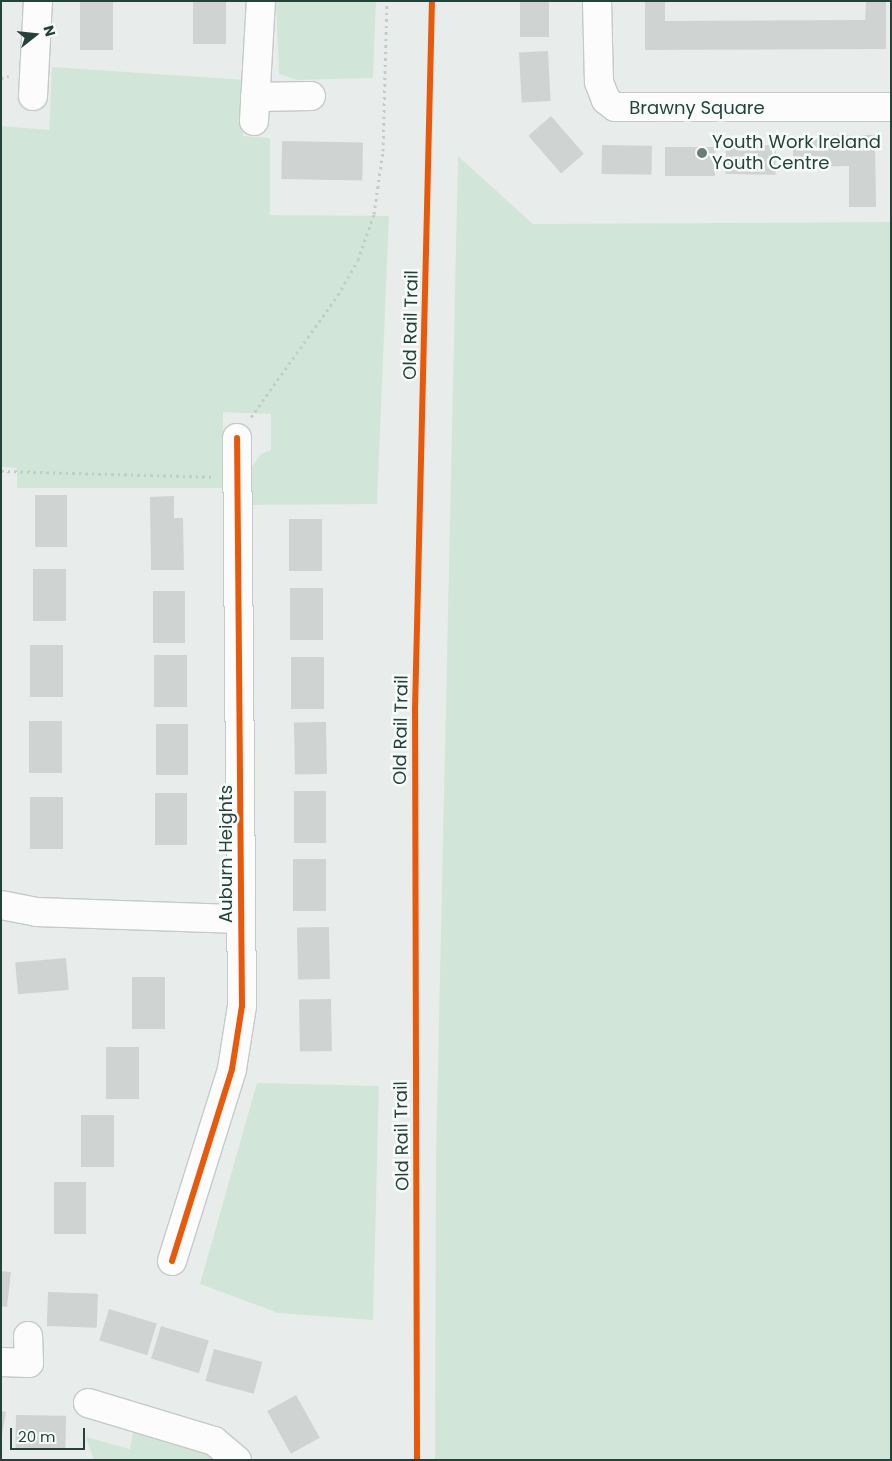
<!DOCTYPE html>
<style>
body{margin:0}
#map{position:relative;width:892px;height:1461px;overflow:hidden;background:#e8edeb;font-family:Poppins,sans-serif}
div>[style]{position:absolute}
.green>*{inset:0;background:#d1e6d8}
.building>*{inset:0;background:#cfd4d2;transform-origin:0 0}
.path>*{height:3px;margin-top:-1.5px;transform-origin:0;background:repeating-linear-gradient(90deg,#c3ccca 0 2.5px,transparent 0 6.5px)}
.roads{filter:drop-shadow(1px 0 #c5cac8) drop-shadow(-1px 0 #c5cac8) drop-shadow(0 1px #c5cac8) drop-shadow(0 -1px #c5cac8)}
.minor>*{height:28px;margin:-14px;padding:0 14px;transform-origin:14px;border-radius:14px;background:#fcfcfc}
.cycleway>*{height:6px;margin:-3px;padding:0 3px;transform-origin:3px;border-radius:3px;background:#e8590c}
.dots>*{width:14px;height:14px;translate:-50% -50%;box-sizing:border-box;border:2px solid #f7fbf9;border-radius:50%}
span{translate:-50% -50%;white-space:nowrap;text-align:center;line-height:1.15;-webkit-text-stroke:5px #f7fbf9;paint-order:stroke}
.street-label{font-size:18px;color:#24423a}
.poi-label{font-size:18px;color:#24423a}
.left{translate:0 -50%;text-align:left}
.frame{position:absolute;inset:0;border:2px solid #24423a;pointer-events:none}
.north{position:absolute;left:10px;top:10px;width:50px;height:50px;-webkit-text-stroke:4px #f7fbf9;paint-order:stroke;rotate:74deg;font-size:14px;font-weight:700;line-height:20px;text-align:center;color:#24423a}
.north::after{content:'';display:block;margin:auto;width:18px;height:22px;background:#24423a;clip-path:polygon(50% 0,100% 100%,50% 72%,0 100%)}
.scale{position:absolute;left:10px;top:1428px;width:75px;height:22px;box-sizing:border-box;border:2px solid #24423a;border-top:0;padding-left:6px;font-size:15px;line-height:18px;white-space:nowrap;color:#24423a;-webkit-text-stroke:4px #f7fbf9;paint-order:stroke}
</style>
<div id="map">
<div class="green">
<div style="clip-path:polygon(276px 1px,376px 1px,373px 78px,297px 80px,279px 74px)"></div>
<div style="clip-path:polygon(52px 67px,246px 80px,243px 136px,270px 138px,270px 215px,389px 216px,377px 504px,251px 505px,251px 468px,261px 454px,271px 450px,271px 414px,223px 412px,223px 488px,17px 488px,17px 468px,1px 467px,1px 126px,49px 130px)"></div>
<div style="clip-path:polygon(458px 156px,533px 224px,891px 222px,891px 1460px,435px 1460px,436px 1157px)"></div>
<div style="clip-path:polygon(257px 1083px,379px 1086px,373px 1320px,278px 1313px,200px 1284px)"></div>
<div style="clip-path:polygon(134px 1426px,209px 1453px,220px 1460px,94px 1460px,86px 1437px,130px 1449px)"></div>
</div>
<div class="building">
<div style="left:80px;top:1px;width:33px;height:49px"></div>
<div style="left:193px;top:1px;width:33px;height:43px"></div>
<div style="left:520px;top:1px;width:29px;height:36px"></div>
<div style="clip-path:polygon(645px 1px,665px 1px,665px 21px,865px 20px,866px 1px,886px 1px,886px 49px,645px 50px)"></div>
<div style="left:548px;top:51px;width:50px;height:29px;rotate:87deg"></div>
<div style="left:551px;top:116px;width:50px;height:30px;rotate:49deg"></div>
<div style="clip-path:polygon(875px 135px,876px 207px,849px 207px,849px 166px,793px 167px,793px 136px)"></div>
<div style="left:282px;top:141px;width:81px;height:38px;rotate:1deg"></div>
<div style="left:726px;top:144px;width:50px;height:30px;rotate:1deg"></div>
<div style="left:602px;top:145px;width:50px;height:29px;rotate:1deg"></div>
<div style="left:665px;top:147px;width:50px;height:29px"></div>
<div style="left:35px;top:495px;width:32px;height:52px"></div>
<div style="clip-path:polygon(174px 496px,174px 518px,183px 518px,184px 570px,151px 570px,150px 497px)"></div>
<div style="left:289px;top:519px;width:33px;height:52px"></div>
<div style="left:66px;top:569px;width:52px;height:33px;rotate:90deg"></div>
<div style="left:323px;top:588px;width:52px;height:33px;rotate:90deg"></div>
<div style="left:153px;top:591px;width:32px;height:52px"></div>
<div style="left:30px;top:645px;width:33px;height:52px"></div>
<div style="left:187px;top:655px;width:52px;height:33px;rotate:90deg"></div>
<div style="left:291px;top:657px;width:33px;height:52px"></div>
<div style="left:62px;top:721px;width:52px;height:33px;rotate:90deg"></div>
<div style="left:326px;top:722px;width:52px;height:32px;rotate:89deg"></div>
<div style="left:156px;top:724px;width:32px;height:51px"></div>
<div style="left:294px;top:791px;width:32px;height:52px"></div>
<div style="left:155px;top:793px;width:32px;height:52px"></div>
<div style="left:30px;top:797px;width:33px;height:52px"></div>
<div style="left:326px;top:859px;width:52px;height:33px;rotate:90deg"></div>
<div style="left:329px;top:927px;width:52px;height:32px;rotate:89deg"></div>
<div style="left:66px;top:958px;width:32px;height:51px;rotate:85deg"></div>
<div style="left:132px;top:977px;width:33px;height:52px"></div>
<div style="left:331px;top:999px;width:52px;height:32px;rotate:89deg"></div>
<div style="left:106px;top:1047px;width:33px;height:52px"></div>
<div style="left:81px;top:1115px;width:33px;height:52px"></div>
<div style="left:54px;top:1182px;width:32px;height:52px"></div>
<div style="clip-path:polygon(1px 1271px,11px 1272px,7px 1307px,1px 1306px)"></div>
<div style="left:48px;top:1292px;width:50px;height:34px;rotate:2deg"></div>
<div style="left:109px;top:1309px;width:50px;height:33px;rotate:17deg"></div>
<div style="left:161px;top:1326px;width:50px;height:34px;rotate:17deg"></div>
<div style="left:214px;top:1349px;width:50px;height:33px;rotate:15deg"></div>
<div style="left:296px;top:1395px;width:49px;height:33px;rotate:61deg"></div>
<div style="clip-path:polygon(1px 1411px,6px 1412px,2px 1435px,1px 1435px)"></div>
<div style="left:16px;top:1415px;width:50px;height:33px;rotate:1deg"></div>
</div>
<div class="path">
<div style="left:1px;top:78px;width:8px;rotate:-14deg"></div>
<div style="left:251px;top:417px;width:150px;rotate:-54.5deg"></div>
<div style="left:338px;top:295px;width:40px;rotate:-60.3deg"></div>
<div style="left:358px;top:260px;width:49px;rotate:-70.8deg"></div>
<div style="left:374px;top:214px;width:64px;rotate:-81.9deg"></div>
<div style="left:383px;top:151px;width:150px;rotate:-88.5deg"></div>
<div style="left:1px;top:471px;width:210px;rotate:1.6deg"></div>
</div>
<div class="roads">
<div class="minor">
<div style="left:597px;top:1px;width:81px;rotate:88.6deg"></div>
<div style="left:599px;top:82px;width:19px;rotate:69deg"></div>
<div style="left:606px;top:100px;width:11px;rotate:38deg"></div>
<div style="left:615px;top:107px;width:276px"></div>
<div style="left:33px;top:96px;width:95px;rotate:-87deg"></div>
<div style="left:255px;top:97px;width:56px;rotate:-1deg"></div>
<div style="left:254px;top:121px;width:120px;rotate:-86.7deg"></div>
<div style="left:1px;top:905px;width:36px;rotate:11deg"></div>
<div style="left:36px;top:912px;width:204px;rotate:2deg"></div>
<div style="left:172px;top:1261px;width:201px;rotate:-72.6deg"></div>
<div style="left:232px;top:1069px;width:64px;rotate:-81deg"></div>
<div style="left:242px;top:1006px;width:568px;rotate:-90.5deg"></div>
<div style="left:1px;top:1362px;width:28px;rotate:2deg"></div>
<div style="left:29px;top:1363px;width:27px;rotate:-92deg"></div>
<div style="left:88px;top:1403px;width:132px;rotate:16.8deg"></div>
<div style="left:214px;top:1441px;width:30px;rotate:40deg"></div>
</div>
</div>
<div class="cycleway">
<div style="left:172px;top:1261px;width:201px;rotate:-72.6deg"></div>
<div style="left:232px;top:1069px;width:64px;rotate:-81deg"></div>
<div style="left:242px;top:1006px;width:568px;rotate:-90.5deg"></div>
<div style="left:417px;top:1460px;width:750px;rotate:-90.15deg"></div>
<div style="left:415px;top:710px;width:709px;rotate:-88.63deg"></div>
</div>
<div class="dots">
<div style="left:702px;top:153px;background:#697e78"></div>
</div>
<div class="street-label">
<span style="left:697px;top:108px">Brawny Square</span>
<span style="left:411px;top:325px;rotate:-89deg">Old Rail Trail</span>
<span style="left:401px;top:730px;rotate:-89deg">Old Rail Trail</span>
<span style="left:226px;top:854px;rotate:-90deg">Auburn Heights</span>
<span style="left:402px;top:1136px;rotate:-91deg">Old Rail Trail</span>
</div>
<div class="poi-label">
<span class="left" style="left:712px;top:153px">Youth Work Ireland<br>Youth Centre</span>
</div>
<div class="frame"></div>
<div class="north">N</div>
<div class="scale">20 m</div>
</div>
